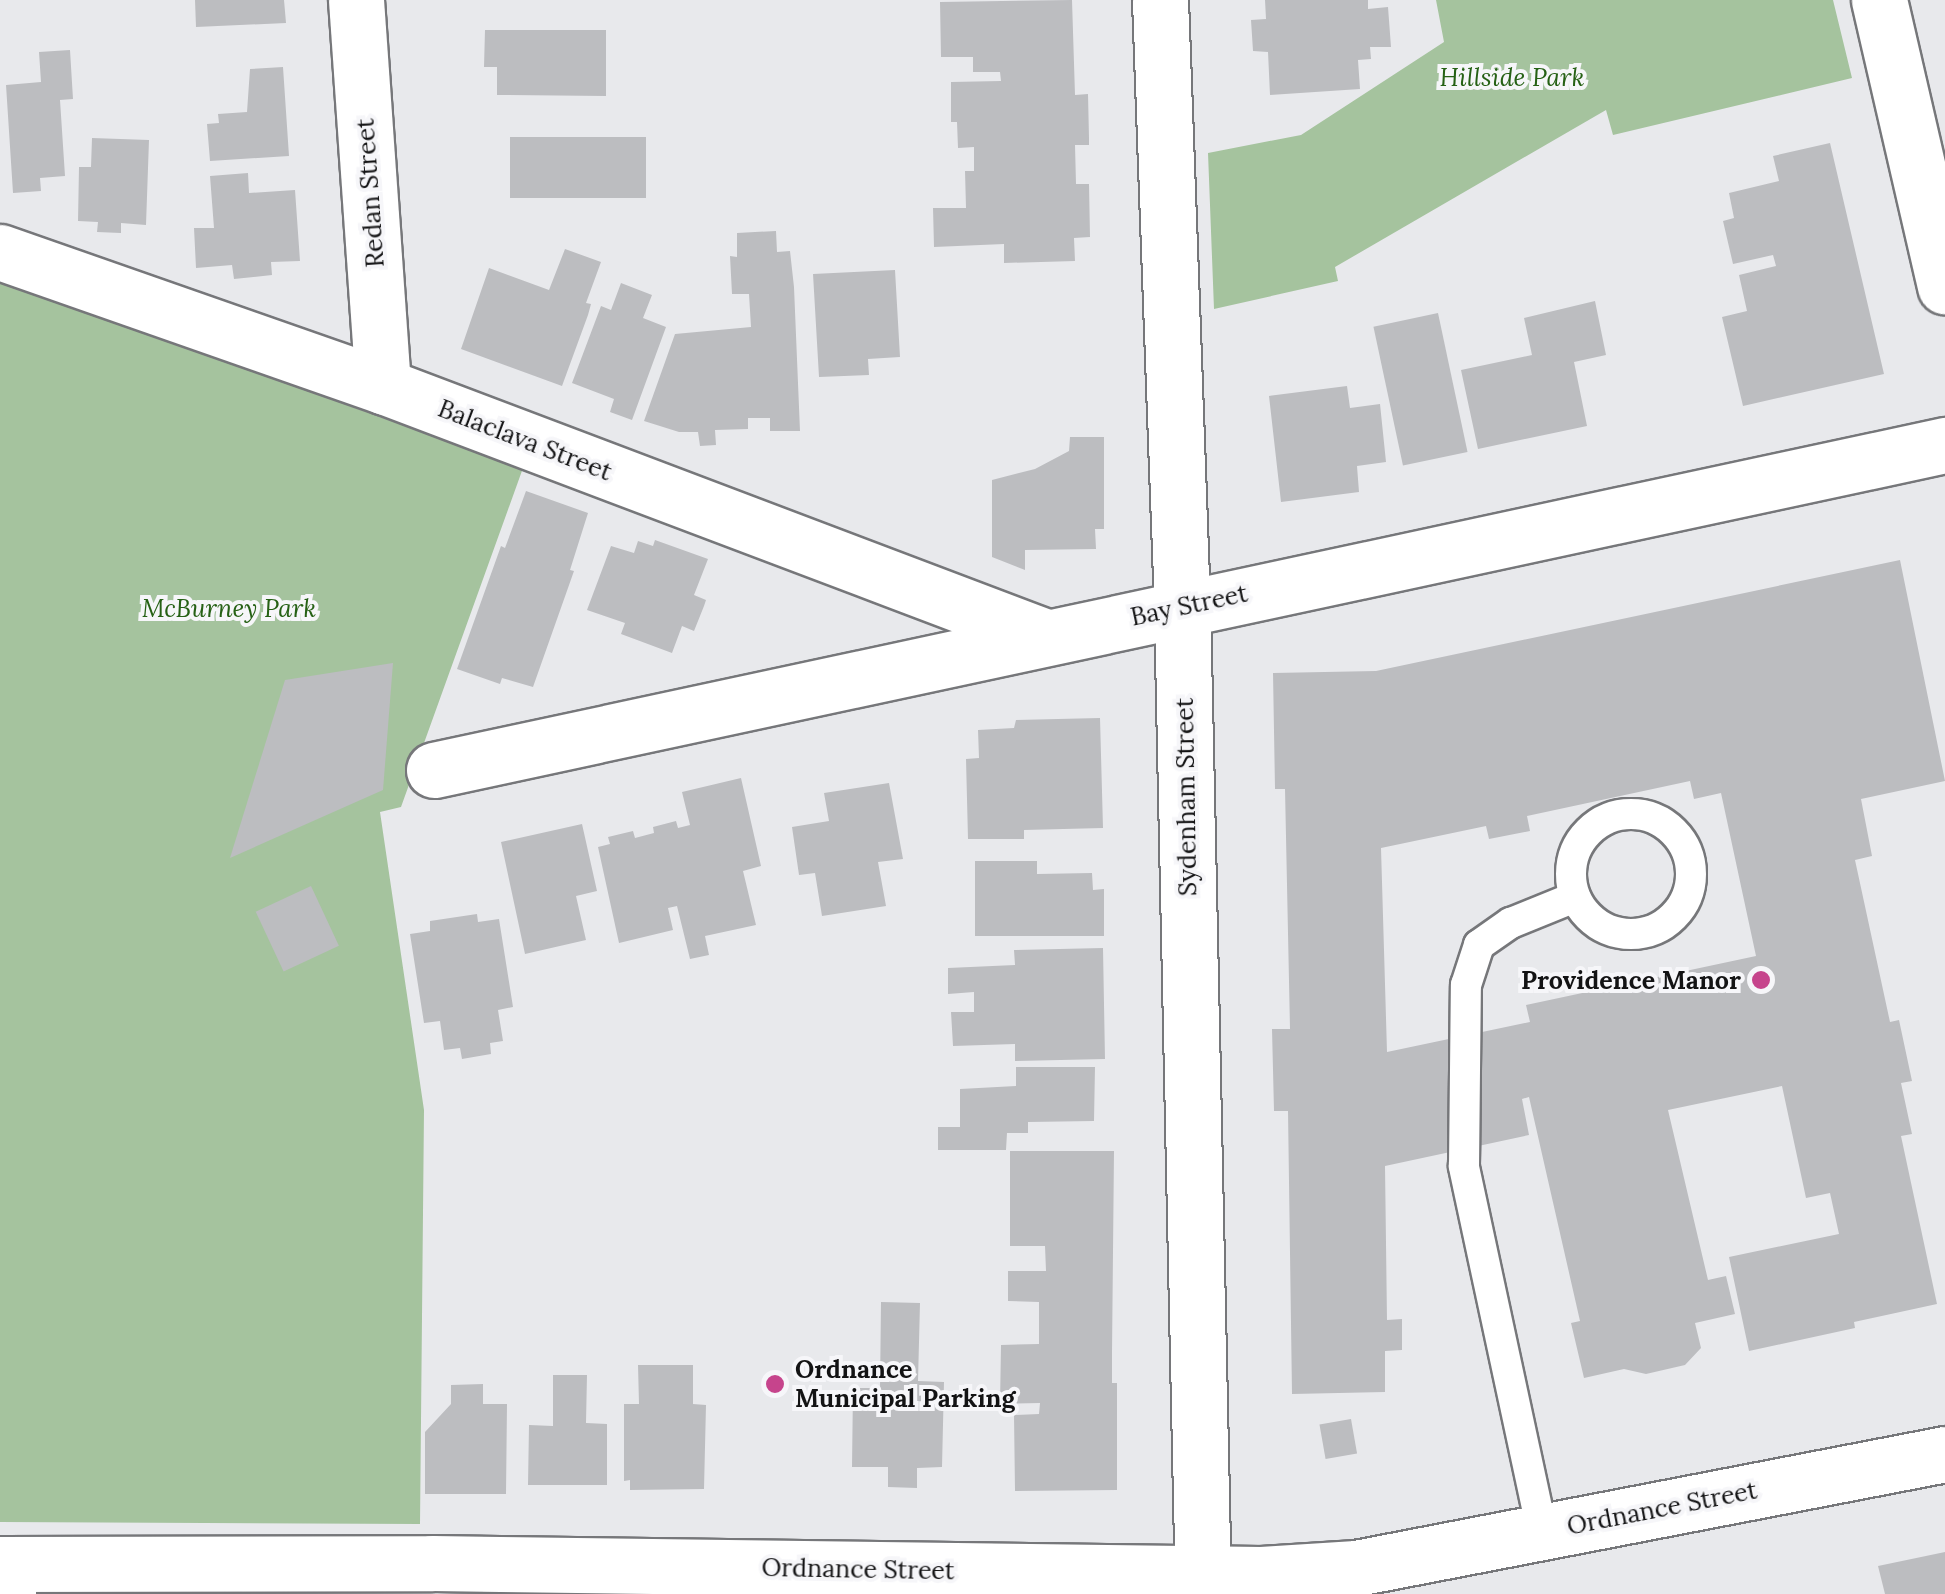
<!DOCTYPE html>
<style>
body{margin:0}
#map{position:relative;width:1945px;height:1594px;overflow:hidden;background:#e8e9ec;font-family:Lora,serif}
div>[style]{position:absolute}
.green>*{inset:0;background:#a5c39e}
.building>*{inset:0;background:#bcbdc0;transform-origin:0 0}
.roads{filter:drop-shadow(2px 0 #76777a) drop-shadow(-2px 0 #76777a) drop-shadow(0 2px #76777a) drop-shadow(0 -2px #76777a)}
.service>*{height:30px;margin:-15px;padding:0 15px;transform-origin:15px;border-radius:15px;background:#fff}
.service>.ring{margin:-15px;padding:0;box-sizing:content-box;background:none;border:30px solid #fff;border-radius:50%}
.minor>*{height:55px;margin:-27.5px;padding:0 27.5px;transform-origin:27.5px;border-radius:27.5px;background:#fff}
.tertiary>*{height:55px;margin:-27.5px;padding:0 27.5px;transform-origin:27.5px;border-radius:27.5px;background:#fff}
.secondary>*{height:55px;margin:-27.5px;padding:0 27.5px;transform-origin:27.5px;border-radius:27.5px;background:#fff}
.dots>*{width:28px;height:28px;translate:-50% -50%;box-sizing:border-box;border:5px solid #f6f6f9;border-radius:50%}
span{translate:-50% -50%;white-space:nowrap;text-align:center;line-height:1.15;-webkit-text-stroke:8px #f6f6f9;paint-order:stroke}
.park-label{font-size:25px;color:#266115;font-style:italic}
.street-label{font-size:25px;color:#131314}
.poi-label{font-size:25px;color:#131314;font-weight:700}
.right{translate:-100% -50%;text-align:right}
.left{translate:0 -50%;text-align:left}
</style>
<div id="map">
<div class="green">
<div style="clip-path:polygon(1436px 0,1833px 0,1852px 78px,1613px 135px,1606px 110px,1335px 267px,1338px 281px,1214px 309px,1208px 153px,1301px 135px,1444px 42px)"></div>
<div style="clip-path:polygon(0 281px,523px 468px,401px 807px,380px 812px,424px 1110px,420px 1524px,0 1522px)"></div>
</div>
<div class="building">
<div style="clip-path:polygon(195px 0,284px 0,286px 23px,196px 27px)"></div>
<div style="clip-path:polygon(1072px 0,1075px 95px,1088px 94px,1089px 138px,1089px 145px,1075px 145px,1076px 184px,1089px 184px,1090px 237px,1074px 238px,1075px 261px,1004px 263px,1004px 244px,934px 247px,933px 208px,966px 208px,965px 171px,974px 171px,974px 147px,958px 148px,957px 122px,951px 122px,951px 82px,1001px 81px,1000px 72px,973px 72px,973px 57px,941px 57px,940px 2px)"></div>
<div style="clip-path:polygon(1265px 0,1368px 0,1368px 9px,1388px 7px,1391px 47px,1370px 47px,1371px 59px,1358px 60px,1360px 89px,1270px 95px,1268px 52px,1253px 51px,1251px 20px,1266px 19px)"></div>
<div style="clip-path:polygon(485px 30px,606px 30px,606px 96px,497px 95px,497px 67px,484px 67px)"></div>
<div style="clip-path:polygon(70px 50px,73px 99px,60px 100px,65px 176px,40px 178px,41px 191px,13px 193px,6px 85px,41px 82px,39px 52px)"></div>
<div style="clip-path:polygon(283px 67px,289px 156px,210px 161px,207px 124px,219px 123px,218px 114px,247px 112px,250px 69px)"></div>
<div style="left:510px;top:137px;width:136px;height:61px"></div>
<div style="clip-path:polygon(92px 138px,149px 140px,146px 225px,121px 223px,121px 233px,97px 232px,98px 222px,78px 221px,79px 167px,91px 167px)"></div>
<div style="clip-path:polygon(1830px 143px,1884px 374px,1743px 406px,1722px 317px,1747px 311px,1739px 275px,1776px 266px,1773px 255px,1733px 264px,1723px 221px,1734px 218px,1729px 193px,1779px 181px,1773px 156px)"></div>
<div style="clip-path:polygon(248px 173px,249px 193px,295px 190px,300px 261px,271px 262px,272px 275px,234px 279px,232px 265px,196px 268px,194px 228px,214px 228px,210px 176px)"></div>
<div style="clip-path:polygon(776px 231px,777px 252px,790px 251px,794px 287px,800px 431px,770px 431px,770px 418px,748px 418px,748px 429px,715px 430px,716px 445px,700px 446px,698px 432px,679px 432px,644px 421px,675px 334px,751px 327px,749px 294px,732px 294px,730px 256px,737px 257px,737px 233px)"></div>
<div style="clip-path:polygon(565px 249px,601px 262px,586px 303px,591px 304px,588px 315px,562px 386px,461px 349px,489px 268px,549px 290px)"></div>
<div style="clip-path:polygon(895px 270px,900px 357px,868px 359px,869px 375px,819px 377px,813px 274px)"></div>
<div style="clip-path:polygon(621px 283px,652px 295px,643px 318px,666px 327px,632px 420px,610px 412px,614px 399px,572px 383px,601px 306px,611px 310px)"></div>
<div style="clip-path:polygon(1595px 301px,1606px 355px,1574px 362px,1587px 426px,1478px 449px,1461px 370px,1532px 355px,1524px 318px)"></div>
<div style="left:1438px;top:313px;width:142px;height:66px;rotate:78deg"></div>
<div style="clip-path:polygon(1347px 386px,1350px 408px,1380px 404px,1386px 462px,1357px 466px,1359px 492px,1281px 502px,1269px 396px)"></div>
<div style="clip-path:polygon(1070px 437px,1104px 437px,1104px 529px,1095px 529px,1096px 549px,1025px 550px,1025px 570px,992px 557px,992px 480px,1035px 469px,1069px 451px)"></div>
<div style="clip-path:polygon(526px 491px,588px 513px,570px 570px,574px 571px,533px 687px,502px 678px,500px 684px,457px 669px,501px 546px,505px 548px)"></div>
<div style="clip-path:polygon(655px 540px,708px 559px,694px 595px,706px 600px,704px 606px,694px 631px,682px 626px,672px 653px,621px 634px,625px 623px,587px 610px,611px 546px,634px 553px,638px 541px,653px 546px)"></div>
<div style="clip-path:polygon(evenodd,1900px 560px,1945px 781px,1861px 799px,1872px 856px,1855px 860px,1890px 1022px,1899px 1020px,1912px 1081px,1901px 1083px,1912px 1134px,1901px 1136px,1937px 1304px,1854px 1322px,1855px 1328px,1749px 1351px,1729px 1257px,1839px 1234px,1830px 1193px,1806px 1198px,1782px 1086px,1668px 1110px,1708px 1280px,1726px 1276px,1735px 1314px,1695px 1323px,1701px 1348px,1685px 1365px,1646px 1374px,1624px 1369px,1584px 1378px,1571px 1323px,1580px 1321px,1529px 1097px,1522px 1099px,1529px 1135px,1385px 1166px,1387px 1320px,1402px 1319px,1402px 1350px,1385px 1351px,1385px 1392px,1292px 1394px,1288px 1111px,1274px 1111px,1272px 1029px,1290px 1029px,1285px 789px,1275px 789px,1273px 673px,1376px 671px,1900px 560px,1690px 781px,1694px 799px,1721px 793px,1756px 956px,1526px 1005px,1530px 1022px,1387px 1052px,1381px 848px,1486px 826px,1489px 839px,1530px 831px,1527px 816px,1690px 781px)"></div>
<div style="clip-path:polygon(393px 663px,383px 790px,230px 858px,285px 680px)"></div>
<div style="clip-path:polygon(1100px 718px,1103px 828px,1024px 830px,1024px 839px,968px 839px,966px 759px,979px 758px,978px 730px,1014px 728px,1016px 720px)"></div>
<div style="clip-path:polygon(741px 778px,761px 866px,743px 871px,756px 925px,705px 936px,709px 955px,690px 959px,677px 906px,668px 908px,673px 930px,619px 943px,598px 847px,610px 844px,608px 837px,633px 831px,635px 838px,654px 833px,653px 827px,676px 821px,678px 828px,690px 825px,682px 792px)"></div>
<div style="clip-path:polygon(889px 783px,903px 859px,878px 862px,886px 906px,822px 916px,815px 873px,799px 875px,792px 827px,829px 821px,824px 793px)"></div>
<div style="clip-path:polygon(582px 824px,597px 891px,576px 896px,586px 940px,525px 954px,501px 842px)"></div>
<div style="clip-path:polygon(975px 861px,1037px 861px,1037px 874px,1092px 873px,1093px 890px,1104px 889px,1104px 936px,975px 936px)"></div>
<div style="left:311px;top:886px;width:66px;height:61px;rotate:65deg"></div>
<div style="clip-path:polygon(477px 914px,478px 922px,499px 919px,513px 1007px,498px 1010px,503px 1041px,490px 1043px,491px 1054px,462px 1059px,460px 1048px,444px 1050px,440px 1021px,424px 1023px,410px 934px,430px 931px,430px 921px)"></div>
<div style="clip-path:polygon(1103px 948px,1105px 1059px,1015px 1061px,1015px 1044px,953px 1046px,951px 1012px,974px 1012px,974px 992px,948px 994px,948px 968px,1015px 965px,1014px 950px)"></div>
<div style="clip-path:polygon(1016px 1067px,1095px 1067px,1094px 1121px,1028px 1122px,1028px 1133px,1007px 1133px,1006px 1150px,938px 1150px,938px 1127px,960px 1127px,960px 1089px,1016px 1086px)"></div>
<div style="clip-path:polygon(1010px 1151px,1114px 1151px,1112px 1354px,1112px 1383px,1117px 1383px,1117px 1490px,1015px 1491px,1014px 1415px,1039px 1414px,1040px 1403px,1000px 1404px,1001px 1345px,1039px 1344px,1039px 1302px,1008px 1301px,1008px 1271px,1046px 1271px,1045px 1246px,1010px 1246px)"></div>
<div style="clip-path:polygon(881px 1302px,920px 1303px,918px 1381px,944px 1382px,942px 1467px,917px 1468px,917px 1488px,888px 1487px,888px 1467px,852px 1467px,853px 1388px,880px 1388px)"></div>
<div style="clip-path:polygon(638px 1365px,693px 1365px,693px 1404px,706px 1405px,704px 1489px,630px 1490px,630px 1480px,624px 1481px,624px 1404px,639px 1404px)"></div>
<div style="clip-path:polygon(553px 1375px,587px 1375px,586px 1423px,607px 1424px,607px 1485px,528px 1485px,529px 1425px,553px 1426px)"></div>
<div style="clip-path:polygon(483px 1384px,483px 1404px,507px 1404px,506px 1494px,425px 1494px,425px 1432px,451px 1404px,451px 1385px)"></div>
<div style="left:1351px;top:1419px;width:35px;height:32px;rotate:80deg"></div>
<div style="clip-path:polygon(1945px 1552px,1945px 1594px,1885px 1594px,1878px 1566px)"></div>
</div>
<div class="roads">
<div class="service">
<div class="ring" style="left:1571px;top:814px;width:90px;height:90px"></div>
<div style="left:1542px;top:1531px;width:373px;rotate:-102.1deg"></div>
<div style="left:1464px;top:1166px;width:181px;rotate:-89.4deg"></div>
<div style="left:1466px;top:985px;width:42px;rotate:-72deg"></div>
<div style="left:1479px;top:945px;width:39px;rotate:-35deg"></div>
<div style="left:1511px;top:923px;width:69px;rotate:-22.1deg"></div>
</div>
<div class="minor">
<div style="left:356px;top:0;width:387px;rotate:86deg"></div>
<div style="left:1160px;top:0;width:606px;rotate:87.92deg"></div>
<div style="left:1182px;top:606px;width:988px;rotate:88.78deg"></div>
<div style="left:0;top:252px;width:406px;rotate:19.3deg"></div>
<div style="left:383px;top:386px;width:709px;rotate:20.74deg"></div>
<div style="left:434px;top:770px;width:1546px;rotate:-12.14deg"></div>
<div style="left:0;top:1564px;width:432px;rotate:-0.1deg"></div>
<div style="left:432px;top:1563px;width:829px;rotate:0.76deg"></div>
<div style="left:1261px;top:1574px;width:95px;rotate:-3.6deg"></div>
<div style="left:1356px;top:1568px;width:600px;rotate:-10.95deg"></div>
</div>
<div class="tertiary">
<div style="left:7px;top:1564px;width:30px;rotate:88deg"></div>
</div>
<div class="secondary">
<div style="left:1879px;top:0;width:294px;rotate:77deg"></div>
</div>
</div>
<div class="dots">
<div style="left:1761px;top:980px;background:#c6448c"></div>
<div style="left:775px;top:1384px;background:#c6448c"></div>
</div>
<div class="park-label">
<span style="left:1512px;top:77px">Hillside Park</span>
<span style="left:229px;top:608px">McBurney Park</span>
</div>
<div class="street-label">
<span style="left:370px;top:193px;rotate:-94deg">Redan Street</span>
<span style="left:525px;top:440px;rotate:21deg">Balaclava Street</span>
<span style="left:1189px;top:605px;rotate:-12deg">Bay Street</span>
<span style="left:1186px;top:797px;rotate:-91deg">Sydenham Street</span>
<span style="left:1662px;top:1508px;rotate:-11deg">Ordnance Street</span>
<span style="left:858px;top:1569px;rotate:1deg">Ordnance Street</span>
</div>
<div class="poi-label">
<span class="right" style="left:1741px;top:980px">Providence Manor</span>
<span class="left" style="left:795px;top:1384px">Ordnance<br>Municipal Parking</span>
</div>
</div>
